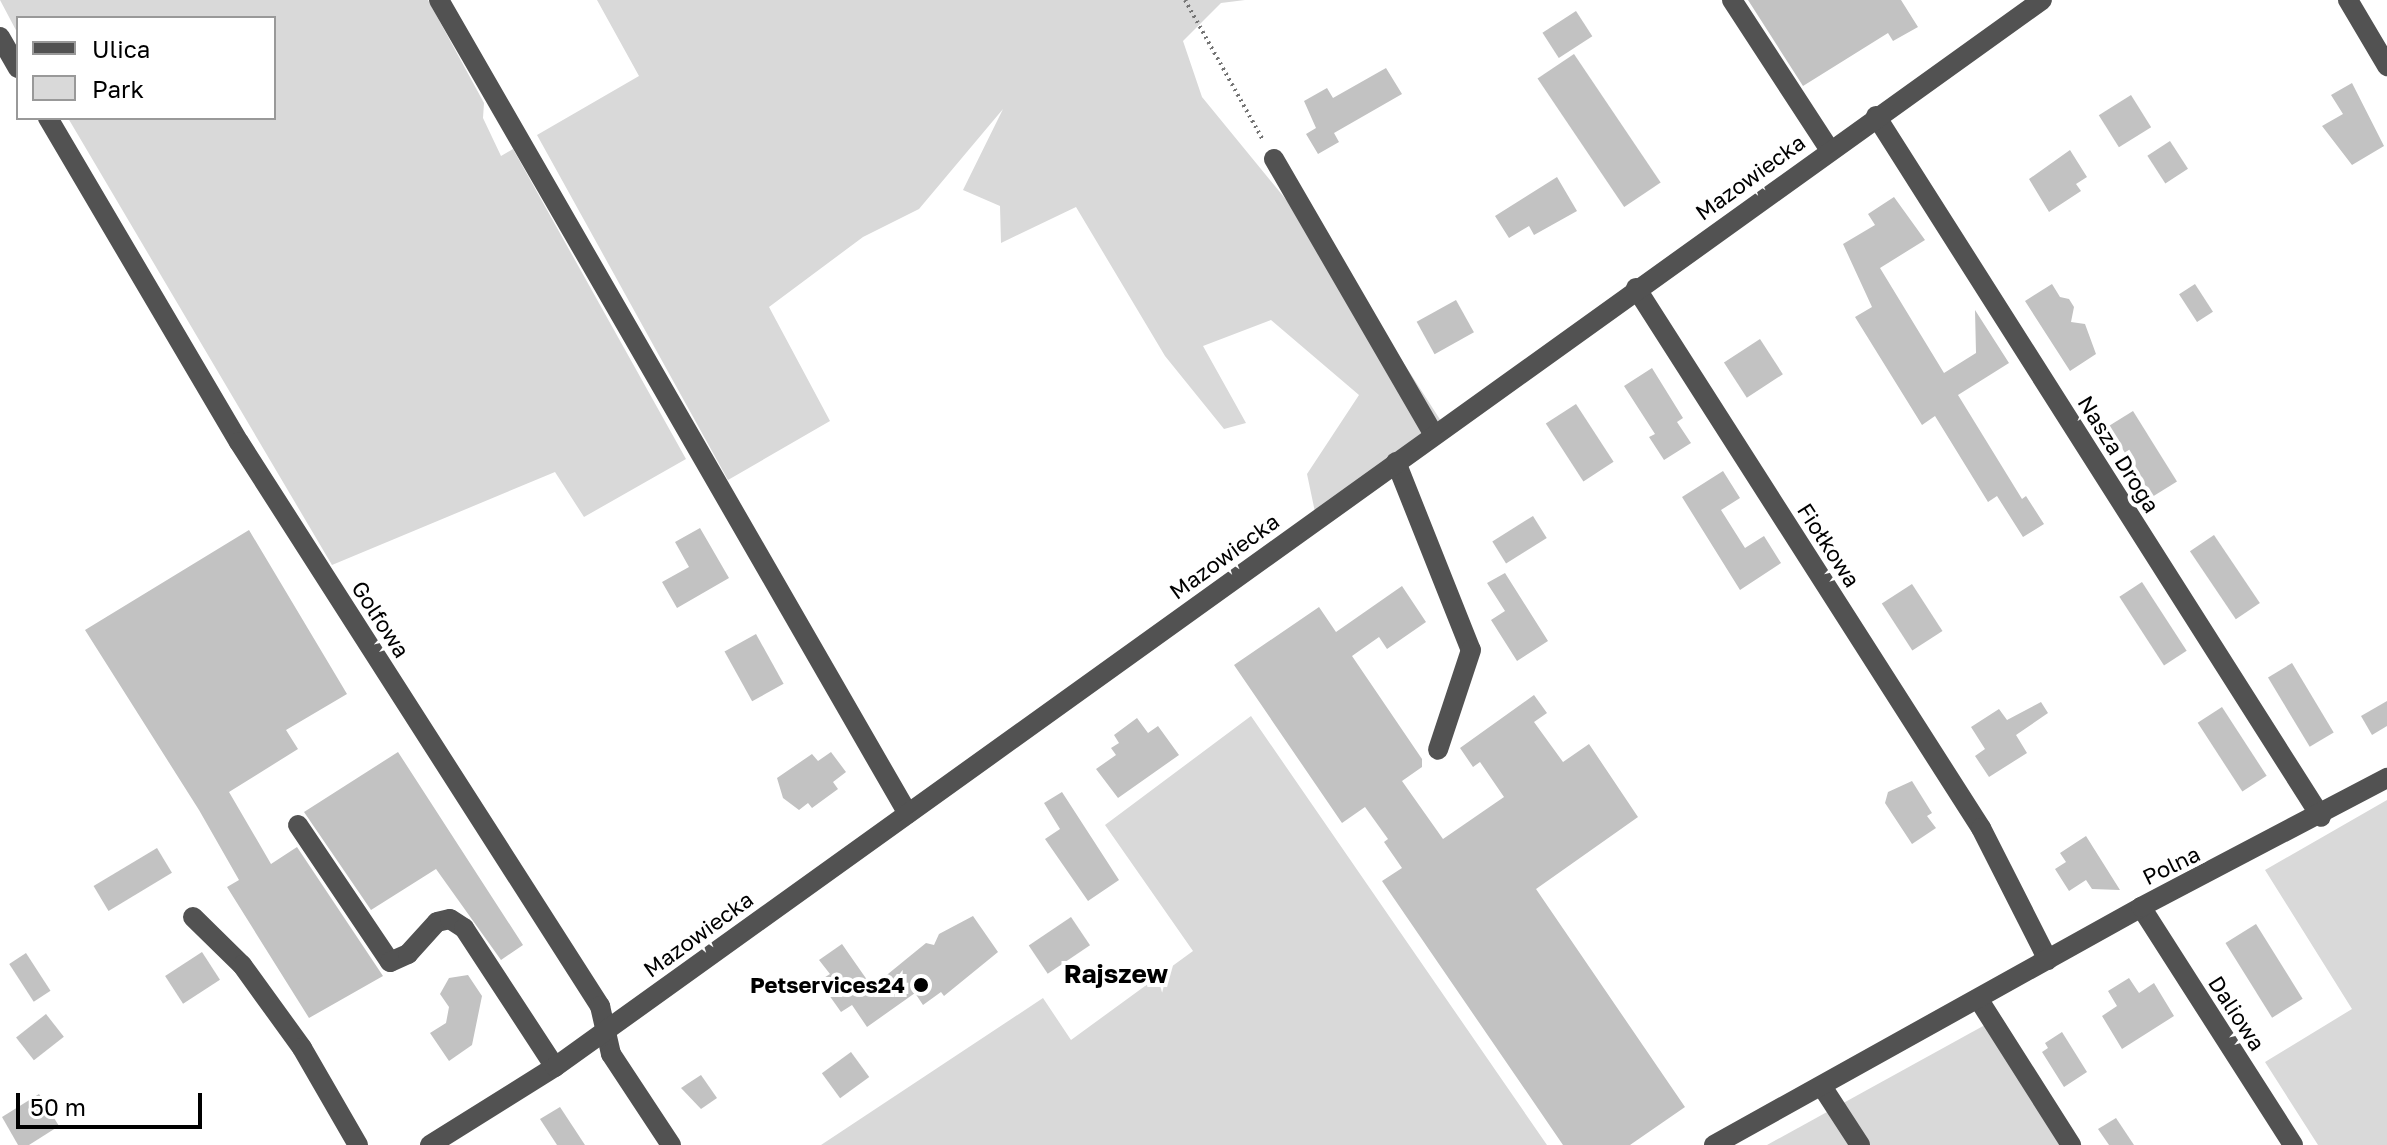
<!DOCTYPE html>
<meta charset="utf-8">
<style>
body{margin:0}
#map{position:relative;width:2387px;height:1145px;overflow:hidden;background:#fff;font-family:"Golos Text",sans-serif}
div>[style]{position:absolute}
.green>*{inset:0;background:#d9d9d9}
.building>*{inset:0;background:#c2c2c2;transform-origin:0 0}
.path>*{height:4px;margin-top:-2px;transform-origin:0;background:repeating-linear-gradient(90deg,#747474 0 2px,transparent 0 6px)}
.minor>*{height:20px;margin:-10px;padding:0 10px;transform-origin:10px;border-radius:10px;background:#525252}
.dots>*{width:22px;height:22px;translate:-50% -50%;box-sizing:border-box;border:4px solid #fff;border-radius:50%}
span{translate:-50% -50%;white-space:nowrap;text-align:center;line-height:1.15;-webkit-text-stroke:8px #fff;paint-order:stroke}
.street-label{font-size:22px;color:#000}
.poi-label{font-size:22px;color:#000;font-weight:700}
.right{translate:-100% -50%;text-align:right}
.quarter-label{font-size:26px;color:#000;font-weight:700}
.legend{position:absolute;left:16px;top:16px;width:260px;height:104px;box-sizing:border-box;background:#fff;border:2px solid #999;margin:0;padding:10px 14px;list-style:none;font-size:24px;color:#000}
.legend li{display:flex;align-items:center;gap:16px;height:40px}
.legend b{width:40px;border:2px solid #999}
.scale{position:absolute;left:16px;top:1093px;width:186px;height:36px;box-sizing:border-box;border:4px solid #000;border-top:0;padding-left:10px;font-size:24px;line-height:28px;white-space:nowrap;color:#000;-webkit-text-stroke:6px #fff;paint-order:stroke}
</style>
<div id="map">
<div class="green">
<div style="clip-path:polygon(0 0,428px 0,484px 103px,483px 118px,501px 156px,513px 149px,686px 459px,584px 517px,555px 472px,332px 565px,68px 118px,274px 118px,274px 18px,18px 18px,18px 34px)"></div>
<div style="clip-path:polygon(597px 0,1245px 0,1221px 3px,1183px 41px,1202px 97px,1343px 269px,1441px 421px,1315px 512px,1307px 474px,1359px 395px,1271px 320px,1203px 346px,1246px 423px,1224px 429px,1165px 356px,1076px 207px,1001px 243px,1000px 206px,963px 190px,1003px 109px,919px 209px,863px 237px,769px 307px,830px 421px,728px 480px,537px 135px,639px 76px)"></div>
<div style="clip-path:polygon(1251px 716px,1547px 1145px,821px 1145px,1043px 998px,1071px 1040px,1193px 951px,1105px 825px)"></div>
<div style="clip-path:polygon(2387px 800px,2387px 1145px,2318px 1145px,2265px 1062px,2352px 1009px,2265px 870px)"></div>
<div style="clip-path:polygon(1994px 1020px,2073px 1145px,1767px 1145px)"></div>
</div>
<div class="building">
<div style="clip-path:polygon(1748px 0,1901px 0,1918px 27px,1893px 41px,1888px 33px,1803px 86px)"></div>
<div style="left:1576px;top:11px;width:30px;height:40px;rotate:57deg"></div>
<div style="left:1574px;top:54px;width:155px;height:44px;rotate:56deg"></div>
<div style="clip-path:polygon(1386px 68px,1402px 94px,1334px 133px,1339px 142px,1318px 154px,1306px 134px,1316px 128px,1304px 101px,1327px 88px,1333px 98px)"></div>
<div style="clip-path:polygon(2352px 83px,2384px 146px,2352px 165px,2322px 126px,2343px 114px,2331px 95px)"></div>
<div style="left:2131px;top:95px;width:38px;height:38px;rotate:58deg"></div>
<div style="left:2170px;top:141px;width:33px;height:27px;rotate:57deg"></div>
<div style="clip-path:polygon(2070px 150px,2087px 177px,2076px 184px,2081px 191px,2049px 212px,2029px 179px)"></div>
<div style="clip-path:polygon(1557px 177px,1577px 211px,1534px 235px,1529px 226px,1509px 238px,1495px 216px)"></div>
<div style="clip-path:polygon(1894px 197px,1925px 240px,1880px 268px,1944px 373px,1976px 353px,1975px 310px,2009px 363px,1958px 395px,2022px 499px,2026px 496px,2044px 524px,2023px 537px,1997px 496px,1988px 502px,1935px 416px,1922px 425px,1855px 317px,1872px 307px,1843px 244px,1875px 225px,1868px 214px)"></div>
<div style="clip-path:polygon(2052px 284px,2060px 297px,2069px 299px,2074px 307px,2071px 322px,2085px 324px,2096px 354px,2070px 371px,2025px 301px)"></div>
<div style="left:2195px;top:284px;width:33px;height:19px;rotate:57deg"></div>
<div style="left:1456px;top:300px;width:37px;height:45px;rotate:61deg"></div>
<div style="left:1760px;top:339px;width:42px;height:43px;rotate:57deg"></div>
<div style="clip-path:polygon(1652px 368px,1683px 418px,1677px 422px,1691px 443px,1664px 460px,1649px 437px,1655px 434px,1624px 386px)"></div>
<div style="left:1576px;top:404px;width:69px;height:36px;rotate:57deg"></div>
<div style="left:2133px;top:411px;width:83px;height:29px;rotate:58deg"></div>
<div style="clip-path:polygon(1723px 471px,1740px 498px,1721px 510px,1745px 548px,1764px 536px,1781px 563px,1740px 590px,1682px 497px)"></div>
<div style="left:1533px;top:516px;width:26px;height:48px;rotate:58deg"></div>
<div style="clip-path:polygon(700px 528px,729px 578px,677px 608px,662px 582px,689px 567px,675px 542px)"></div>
<div style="clip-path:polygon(249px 530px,347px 694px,286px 730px,298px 749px,229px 792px,271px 864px,297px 847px,383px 976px,309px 1018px,227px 887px,239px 880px,199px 810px,85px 630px)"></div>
<div style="left:2214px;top:535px;width:82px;height:29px;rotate:56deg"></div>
<div style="clip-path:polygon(1505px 573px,1548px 641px,1517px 661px,1491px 620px,1505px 611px,1487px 583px)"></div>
<div style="left:2142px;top:582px;width:82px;height:27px;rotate:57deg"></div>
<div style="left:1912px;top:584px;width:56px;height:36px;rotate:57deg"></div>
<div style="clip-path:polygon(1402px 586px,1426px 622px,1387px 649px,1379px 637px,1352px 656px,1422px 759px,1422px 767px,1402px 781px,1443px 839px,1504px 797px,1480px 762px,1473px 767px,1460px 748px,1534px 695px,1547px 713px,1534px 722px,1563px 762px,1589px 744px,1638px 817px,1536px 889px,1685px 1107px,1630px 1145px,1563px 1145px,1382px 881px,1402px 868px,1384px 842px,1388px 839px,1365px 807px,1342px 823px,1234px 665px,1319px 607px,1336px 632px)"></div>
<div style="left:756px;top:634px;width:57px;height:36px;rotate:61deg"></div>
<div style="left:2292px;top:663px;width:81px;height:28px;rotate:59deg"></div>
<div style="clip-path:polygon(2387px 701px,2387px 726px,2372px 735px,2361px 716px)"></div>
<div style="clip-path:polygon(2041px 702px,2048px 713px,2016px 735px,2027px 753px,1989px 777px,1975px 756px,1985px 749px,1971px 727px,1999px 709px,2007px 720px)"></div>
<div style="left:2222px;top:707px;width:82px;height:29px;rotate:57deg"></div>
<div style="clip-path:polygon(1137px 718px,1148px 733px,1158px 726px,1179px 755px,1118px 798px,1096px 769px,1116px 755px,1111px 748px,1119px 743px,1114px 735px)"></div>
<div style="clip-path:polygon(398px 752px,523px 945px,501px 960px,436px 869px,371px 910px,304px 812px)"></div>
<div style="clip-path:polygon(831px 752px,846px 772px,833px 782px,838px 789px,812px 808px,808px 803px,799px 810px,783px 798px,777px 778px,812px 754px,818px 761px)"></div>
<div style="clip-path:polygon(1912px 781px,1932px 813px,1927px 816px,1936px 828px,1912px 844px,1885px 803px,1888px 792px)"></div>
<div style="clip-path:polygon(1062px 792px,1119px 880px,1088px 901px,1045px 839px,1060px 829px,1044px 803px)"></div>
<div style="clip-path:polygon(2086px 836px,2120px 890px,2092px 889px,2086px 880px,2069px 891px,2055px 869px,2066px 862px,2060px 853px)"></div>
<div style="left:157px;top:848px;width:29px;height:74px;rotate:59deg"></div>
<div style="clip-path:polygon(973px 916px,998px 952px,944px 996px,941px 992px,923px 1005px,915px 993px,867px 1027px,852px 1005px,841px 1012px,819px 981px,830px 974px,819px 960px,842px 944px,872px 987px,926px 943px,934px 945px,939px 934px)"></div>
<div style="left:1071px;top:917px;width:34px;height:51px;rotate:56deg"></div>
<div style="left:2256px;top:924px;width:88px;height:36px;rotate:58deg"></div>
<div style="left:202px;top:952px;width:33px;height:44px;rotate:57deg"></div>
<div style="left:26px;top:953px;width:45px;height:20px;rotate:57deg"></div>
<div style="clip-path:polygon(468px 975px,482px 996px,472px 1045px,449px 1061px,430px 1033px,446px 1023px,449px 1007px,440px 994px,449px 978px)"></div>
<div style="clip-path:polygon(2129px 978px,2139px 993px,2154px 983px,2174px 1016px,2122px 1049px,2102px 1016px,2117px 1006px,2108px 991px)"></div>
<div style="left:46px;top:1014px;width:29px;height:38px;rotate:52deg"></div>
<div style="clip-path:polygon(2062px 1032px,2087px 1072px,2064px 1087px,2042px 1052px,2048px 1048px,2045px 1043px)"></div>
<div style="left:851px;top:1052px;width:31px;height:36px;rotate:54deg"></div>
<div style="clip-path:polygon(701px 1075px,717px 1098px,701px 1109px,681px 1088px)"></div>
<div style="clip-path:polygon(39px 1094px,59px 1126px,29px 1145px,18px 1145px,2px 1117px)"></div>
<div style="clip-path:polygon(560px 1107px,585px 1145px,557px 1145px,540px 1119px)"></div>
<div style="clip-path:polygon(2116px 1118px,2134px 1145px,2109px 1145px,2098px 1129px)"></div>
</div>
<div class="path">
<div style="left:1185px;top:0;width:160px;rotate:60.9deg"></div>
</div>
<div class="minor">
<div style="left:439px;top:0;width:939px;rotate:60.05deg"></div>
<div style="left:1732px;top:0;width:178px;rotate:56.9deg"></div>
<div style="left:2348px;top:0;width:77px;rotate:59.4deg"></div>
<div style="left:0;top:37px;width:36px;rotate:60deg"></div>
<div style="left:1876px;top:116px;width:830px;rotate:57.59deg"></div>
<div style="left:48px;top:118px;width:376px;rotate:59.5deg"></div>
<div style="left:239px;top:442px;width:670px;rotate:57.38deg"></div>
<div style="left:600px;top:1006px;width:49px;rotate:77.1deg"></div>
<div style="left:611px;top:1054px;width:109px;rotate:56.6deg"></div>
<div style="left:1274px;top:159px;width:319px;rotate:59.9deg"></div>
<div style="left:1636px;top:288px;width:641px;rotate:57.43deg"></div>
<div style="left:1981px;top:828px;width:148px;rotate:63.1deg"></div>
<div style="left:1396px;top:462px;width:202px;rotate:68.3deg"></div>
<div style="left:1471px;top:650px;width:105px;rotate:108.3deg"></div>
<div style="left:298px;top:825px;width:165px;rotate:56.1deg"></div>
<div style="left:390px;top:962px;width:20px;rotate:-24deg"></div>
<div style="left:408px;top:954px;width:43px;rotate:-47.8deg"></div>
<div style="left:437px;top:922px;width:13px;rotate:-13deg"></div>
<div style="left:450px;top:919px;width:17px;rotate:33deg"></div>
<div style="left:464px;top:928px;width:166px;rotate:56.8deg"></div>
<div style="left:2141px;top:907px;width:282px;rotate:57.4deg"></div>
<div style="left:193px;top:917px;width:69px;rotate:44.4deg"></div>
<div style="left:242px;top:965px;width:102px;rotate:54.1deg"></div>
<div style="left:302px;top:1048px;width:112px;rotate:60deg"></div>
<div style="left:1979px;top:1000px;width:172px;rotate:57.6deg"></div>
<div style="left:1823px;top:1088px;width:68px;rotate:57deg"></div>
<div style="left:430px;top:1145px;width:147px;rotate:-32deg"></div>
<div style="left:555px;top:1067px;width:1830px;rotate:-35.66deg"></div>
<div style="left:1714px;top:1145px;width:489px;rotate:-29.1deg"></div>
<div style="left:2141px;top:907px;width:278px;rotate:-27.7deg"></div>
</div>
<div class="dots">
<div style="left:921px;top:985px;background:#000"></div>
</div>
<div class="street-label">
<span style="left:1750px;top:177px;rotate:-36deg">Mazowiecka</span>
<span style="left:2119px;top:454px;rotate:58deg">Nasza Droga</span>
<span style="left:1829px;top:545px;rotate:57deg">Fiołkowa</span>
<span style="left:1224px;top:556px;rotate:-36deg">Mazowiecka</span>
<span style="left:381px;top:619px;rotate:57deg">Golfowa</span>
<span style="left:2171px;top:865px;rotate:-26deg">Polna</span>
<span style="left:698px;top:934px;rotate:-36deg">Mazowiecka</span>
<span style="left:2237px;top:1013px;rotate:57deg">Daliowa</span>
</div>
<div class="poi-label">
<span class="right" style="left:905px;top:985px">Petservices24</span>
</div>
<div class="quarter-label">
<span style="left:1116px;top:974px">Rajszew</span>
</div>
<ul class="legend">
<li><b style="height:10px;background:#525252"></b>Ulica</li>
<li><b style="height:22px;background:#d9d9d9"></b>Park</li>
</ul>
<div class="scale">50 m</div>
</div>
